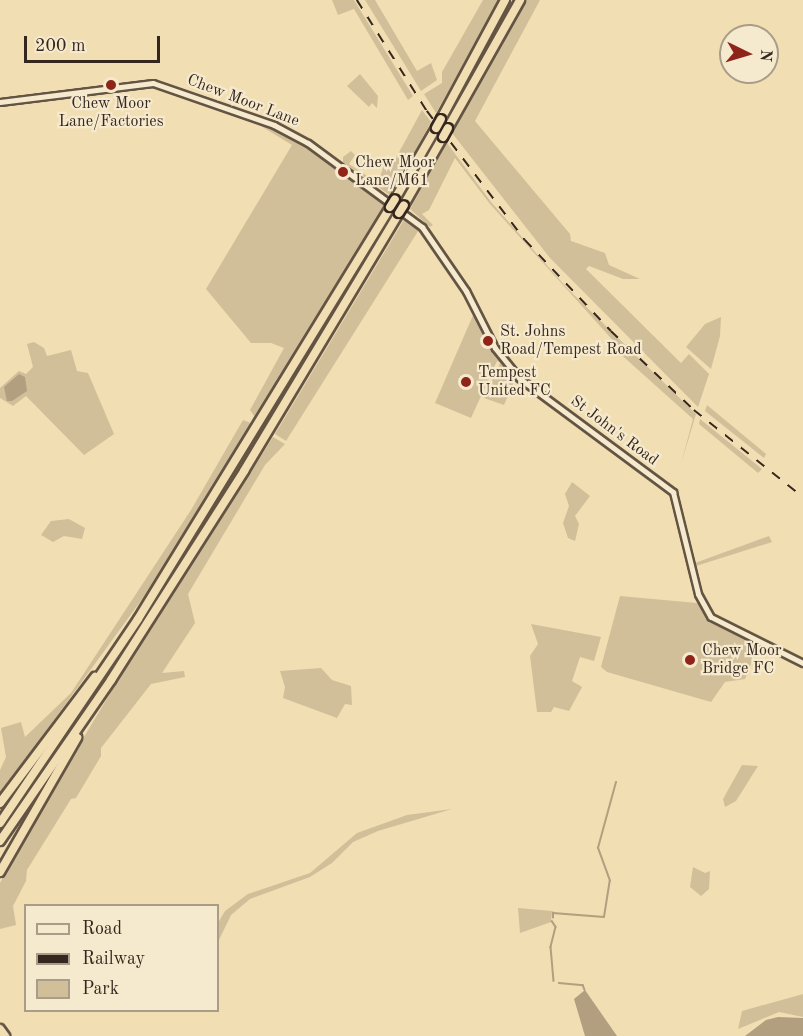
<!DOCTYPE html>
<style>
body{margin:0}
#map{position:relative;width:803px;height:1036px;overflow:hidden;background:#f1deb3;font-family:"Old Standard TT",serif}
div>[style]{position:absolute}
.green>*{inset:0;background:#d1bf9a}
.water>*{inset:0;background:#b19f80}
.stream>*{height:1.5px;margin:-0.75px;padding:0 0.75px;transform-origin:0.75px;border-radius:0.75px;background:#b19f80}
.roads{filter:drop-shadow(2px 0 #645443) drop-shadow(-2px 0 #645443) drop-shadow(0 2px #645443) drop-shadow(0 -2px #645443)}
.minor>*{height:5px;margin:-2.5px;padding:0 2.5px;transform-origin:2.5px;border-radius:2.5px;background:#f6eace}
.highway>*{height:8px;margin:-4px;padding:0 4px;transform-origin:4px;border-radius:4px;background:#f1deb3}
.rail>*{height:1.5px;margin-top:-0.75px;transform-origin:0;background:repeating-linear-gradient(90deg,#35261e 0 10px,transparent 0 20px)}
.bridges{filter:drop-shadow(2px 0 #35261e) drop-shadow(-2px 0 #35261e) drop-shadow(0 2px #35261e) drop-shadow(0 -2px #35261e)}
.highway-bridge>*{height:8px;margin:-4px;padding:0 4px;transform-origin:4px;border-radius:4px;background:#f1deb3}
.dots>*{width:16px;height:16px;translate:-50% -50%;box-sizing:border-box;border:3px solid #f6eace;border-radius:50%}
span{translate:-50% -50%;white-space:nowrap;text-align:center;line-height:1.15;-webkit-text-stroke:4.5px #f6eace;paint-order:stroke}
.street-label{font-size:16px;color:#35261e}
.poi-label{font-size:16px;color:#35261e}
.left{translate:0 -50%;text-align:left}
.legend{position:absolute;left:24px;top:904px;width:195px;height:108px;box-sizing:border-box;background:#f6eace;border:2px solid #a99c88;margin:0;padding:8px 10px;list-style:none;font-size:18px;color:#35261e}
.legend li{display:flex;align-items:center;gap:12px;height:30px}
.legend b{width:30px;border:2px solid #a99c88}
.north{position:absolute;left:719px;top:24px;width:60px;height:60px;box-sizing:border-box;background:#f6eace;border:2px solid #a99c88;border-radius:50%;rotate:95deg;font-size:16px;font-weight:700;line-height:24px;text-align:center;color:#35261e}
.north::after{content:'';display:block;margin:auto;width:21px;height:27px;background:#8f2418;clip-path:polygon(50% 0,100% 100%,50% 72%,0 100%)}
.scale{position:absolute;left:24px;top:36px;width:136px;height:27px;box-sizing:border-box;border:3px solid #35261e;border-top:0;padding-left:8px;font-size:18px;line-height:21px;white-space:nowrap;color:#35261e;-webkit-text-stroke:4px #f6eace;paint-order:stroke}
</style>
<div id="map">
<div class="green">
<div style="clip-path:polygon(332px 0,354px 0,413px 96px,408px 100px,354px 9px,338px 15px)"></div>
<div style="clip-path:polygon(365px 0,375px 0,417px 71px,431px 63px,437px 80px,421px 91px)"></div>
<div style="clip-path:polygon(483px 0,499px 0,436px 113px,424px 94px,442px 83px,442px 72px)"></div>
<div style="clip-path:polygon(525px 0,540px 0,475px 121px,570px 234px,571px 241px,605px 253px,609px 265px,640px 279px,623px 279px,589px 266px,586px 269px,681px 363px,689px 354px,709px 374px,698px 407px,550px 258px,452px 133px)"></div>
<div style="clip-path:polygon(360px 74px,378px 96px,377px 108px,372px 103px,369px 107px,347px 86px)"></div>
<div style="clip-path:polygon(422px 110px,431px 122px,391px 196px,343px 162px,343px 157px,351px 151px,355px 155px,349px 164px,378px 183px,384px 165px,391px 167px)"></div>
<div style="clip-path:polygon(251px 120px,296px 139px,386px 204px,164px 569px,0 794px,0 770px,6px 757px,1px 728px,21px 722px,25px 737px,71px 693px,191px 510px,243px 420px,251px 423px,254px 416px,250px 410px,284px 348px,271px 343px,251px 343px,206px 289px,292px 145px)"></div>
<div style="clip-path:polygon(447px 143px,491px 202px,567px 288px,696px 414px,681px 464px,693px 419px,617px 351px,618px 346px,490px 204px,455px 158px,429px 210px,422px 214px,433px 225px,430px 227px,410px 209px)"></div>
<div style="clip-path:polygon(405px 218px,420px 228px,286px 441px,275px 434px)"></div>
<div style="clip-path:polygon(474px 313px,493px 351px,514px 382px,504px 405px,484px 398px,500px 363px,497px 361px,471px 418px,435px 403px)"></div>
<div style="clip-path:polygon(721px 317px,720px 336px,711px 369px,686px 347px,705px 324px)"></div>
<div style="clip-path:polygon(34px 342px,44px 348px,47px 356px,71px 350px,77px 371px,88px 373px,114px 434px,84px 455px,26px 396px,13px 406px,0 398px,0 388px,19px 371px,26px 374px,33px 367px,27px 344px)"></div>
<div style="clip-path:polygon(707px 405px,766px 454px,764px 458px,705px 411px)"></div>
<div style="clip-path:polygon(700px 419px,762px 469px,758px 473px,699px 424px)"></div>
<div style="clip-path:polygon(273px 437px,285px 444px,265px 465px,188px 594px,195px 623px,162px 673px,184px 671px,185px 677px,151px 684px,101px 748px,101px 756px,76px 798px,71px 799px,27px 870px,26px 881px,13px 906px,16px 925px,0 929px,0 883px,28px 830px,123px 672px)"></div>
<div style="clip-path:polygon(572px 482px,590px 496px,575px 516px,579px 524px,575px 541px,568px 538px,563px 523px,569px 506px,565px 494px)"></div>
<div style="clip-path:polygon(69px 519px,85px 528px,82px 539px,64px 536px,53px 542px,41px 535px,51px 521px)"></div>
<div style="clip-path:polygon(769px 536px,772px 542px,696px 566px,695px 563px)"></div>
<div style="clip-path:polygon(620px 596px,697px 603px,711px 621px,759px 644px,745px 679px,725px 682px,711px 702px,607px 672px,601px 667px)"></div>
<div style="clip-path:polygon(531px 624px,601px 637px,594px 661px,580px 657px,572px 681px,582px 687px,569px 711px,554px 707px,551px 712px,537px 712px,530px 656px,538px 644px)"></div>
<div style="clip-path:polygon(321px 668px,332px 680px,351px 686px,352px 705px,345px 704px,337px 718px,283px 698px,285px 687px,280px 671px)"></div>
<div style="clip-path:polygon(742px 765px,758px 766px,736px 801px,725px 807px,723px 799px)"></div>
<div style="clip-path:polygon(452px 809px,378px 831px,353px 842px,332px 863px,310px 877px,250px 899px,231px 915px,218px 942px,218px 923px,225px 911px,248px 894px,310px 873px,357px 833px,407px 815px)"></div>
<div style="clip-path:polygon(693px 867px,705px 873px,710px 871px,709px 889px,701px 896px,690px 887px)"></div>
<div style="clip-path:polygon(518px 908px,552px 911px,551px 922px,520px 933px)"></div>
<div style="clip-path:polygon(803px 994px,803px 1017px,779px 1012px,738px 1029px,742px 1011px)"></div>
</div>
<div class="water">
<div style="clip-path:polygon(19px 374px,25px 377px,27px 391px,12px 401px,7px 401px,4px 387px)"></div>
<div style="clip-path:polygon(585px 990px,617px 1036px,585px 1036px,574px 999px)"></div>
<div style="clip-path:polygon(778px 1017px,803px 1018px,803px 1036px,745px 1036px,766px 1020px)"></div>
</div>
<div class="stream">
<div style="left:553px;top:918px;width:5px;rotate:-90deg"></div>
<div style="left:553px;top:913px;width:51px;rotate:4.5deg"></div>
<div style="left:604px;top:917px;width:36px;rotate:-81deg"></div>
<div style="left:610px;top:881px;width:35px;rotate:-110deg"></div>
<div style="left:598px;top:848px;width:68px;rotate:-74.7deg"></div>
<div style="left:552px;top:921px;width:7px;rotate:56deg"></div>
<div style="left:556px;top:927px;width:21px;rotate:104deg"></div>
<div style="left:551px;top:947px;width:34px;rotate:85deg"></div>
<div style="left:559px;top:983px;width:24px;rotate:5deg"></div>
<div style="left:583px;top:985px;width:5px;rotate:68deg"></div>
</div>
<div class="roads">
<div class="minor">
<div style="left:0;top:102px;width:154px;rotate:-7.1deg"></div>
<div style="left:153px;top:83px;width:128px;rotate:19.1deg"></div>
<div style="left:274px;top:125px;width:38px;rotate:28deg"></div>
<div style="left:308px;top:143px;width:142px;rotate:36.4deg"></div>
<div style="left:422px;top:227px;width:78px;rotate:55.5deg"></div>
<div style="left:466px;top:291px;width:64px;rotate:63deg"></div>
<div style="left:495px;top:348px;width:38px;rotate:51deg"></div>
<div style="left:519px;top:378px;width:192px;rotate:36.5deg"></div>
<div style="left:673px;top:492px;width:105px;rotate:76.2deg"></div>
<div style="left:698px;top:594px;width:26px;rotate:61deg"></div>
<div style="left:711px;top:617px;width:103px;rotate:26.6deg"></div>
</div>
<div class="highway">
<div style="left:441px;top:119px;width:135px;rotate:-61.7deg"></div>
<div style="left:448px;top:128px;width:147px;rotate:-60.6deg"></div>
<div style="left:395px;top:199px;width:82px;rotate:-60deg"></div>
<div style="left:404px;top:205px;width:78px;rotate:-60.2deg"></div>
<div style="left:0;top:803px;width:158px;rotate:-53deg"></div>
<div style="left:0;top:823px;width:246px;rotate:-55.9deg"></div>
<div style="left:138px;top:619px;width:483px;rotate:-58.5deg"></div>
<div style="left:0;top:841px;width:196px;rotate:-55.4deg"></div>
<div style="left:111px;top:680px;width:248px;rotate:-57.5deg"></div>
<div style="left:244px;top:471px;width:301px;rotate:-59deg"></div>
<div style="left:0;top:872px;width:155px;rotate:-60.1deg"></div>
<div style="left:0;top:1029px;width:9px;rotate:54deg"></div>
</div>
</div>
<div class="rail">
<div style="left:357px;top:0;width:131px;rotate:57.8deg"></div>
<div style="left:427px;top:111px;width:162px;rotate:52.8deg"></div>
<div style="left:525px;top:240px;width:125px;rotate:46.6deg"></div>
<div style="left:611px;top:331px;width:115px;rotate:43.6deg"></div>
<div style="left:694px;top:410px;width:139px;rotate:38.6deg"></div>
</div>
<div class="bridges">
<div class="highway-bridge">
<div style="left:436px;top:128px;width:10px;rotate:-61deg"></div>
<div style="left:443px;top:137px;width:10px;rotate:-61deg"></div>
<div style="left:390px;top:207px;width:9px;rotate:-58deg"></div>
<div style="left:399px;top:213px;width:9px;rotate:-58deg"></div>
</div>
</div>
<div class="dots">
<div style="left:111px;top:85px;background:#8f2418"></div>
<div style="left:343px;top:172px;background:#8f2418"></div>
<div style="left:488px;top:341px;background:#8f2418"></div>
<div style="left:466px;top:382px;background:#8f2418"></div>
<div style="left:690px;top:660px;background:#8f2418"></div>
</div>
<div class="street-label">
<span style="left:243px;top:101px;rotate:21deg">Chew Moor Lane</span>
<span style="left:614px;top:431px;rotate:37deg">St John's Road</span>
</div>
<div class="poi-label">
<span style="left:111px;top:113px">Chew Moor<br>Lane/Factories</span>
<span class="left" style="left:355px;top:172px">Chew Moor<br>Lane/M61</span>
<span class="left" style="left:500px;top:341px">St. Johns<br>Road/Tempest Road</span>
<span class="left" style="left:478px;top:382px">Tempest<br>United FC</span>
<span class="left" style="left:702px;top:660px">Chew Moor<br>Bridge FC</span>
</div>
<ul class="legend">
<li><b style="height:8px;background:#f6eace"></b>Road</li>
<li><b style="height:8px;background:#35261e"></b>Railway</li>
<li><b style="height:16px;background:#d1bf9a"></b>Park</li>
</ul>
<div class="north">N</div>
<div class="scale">200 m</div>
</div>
